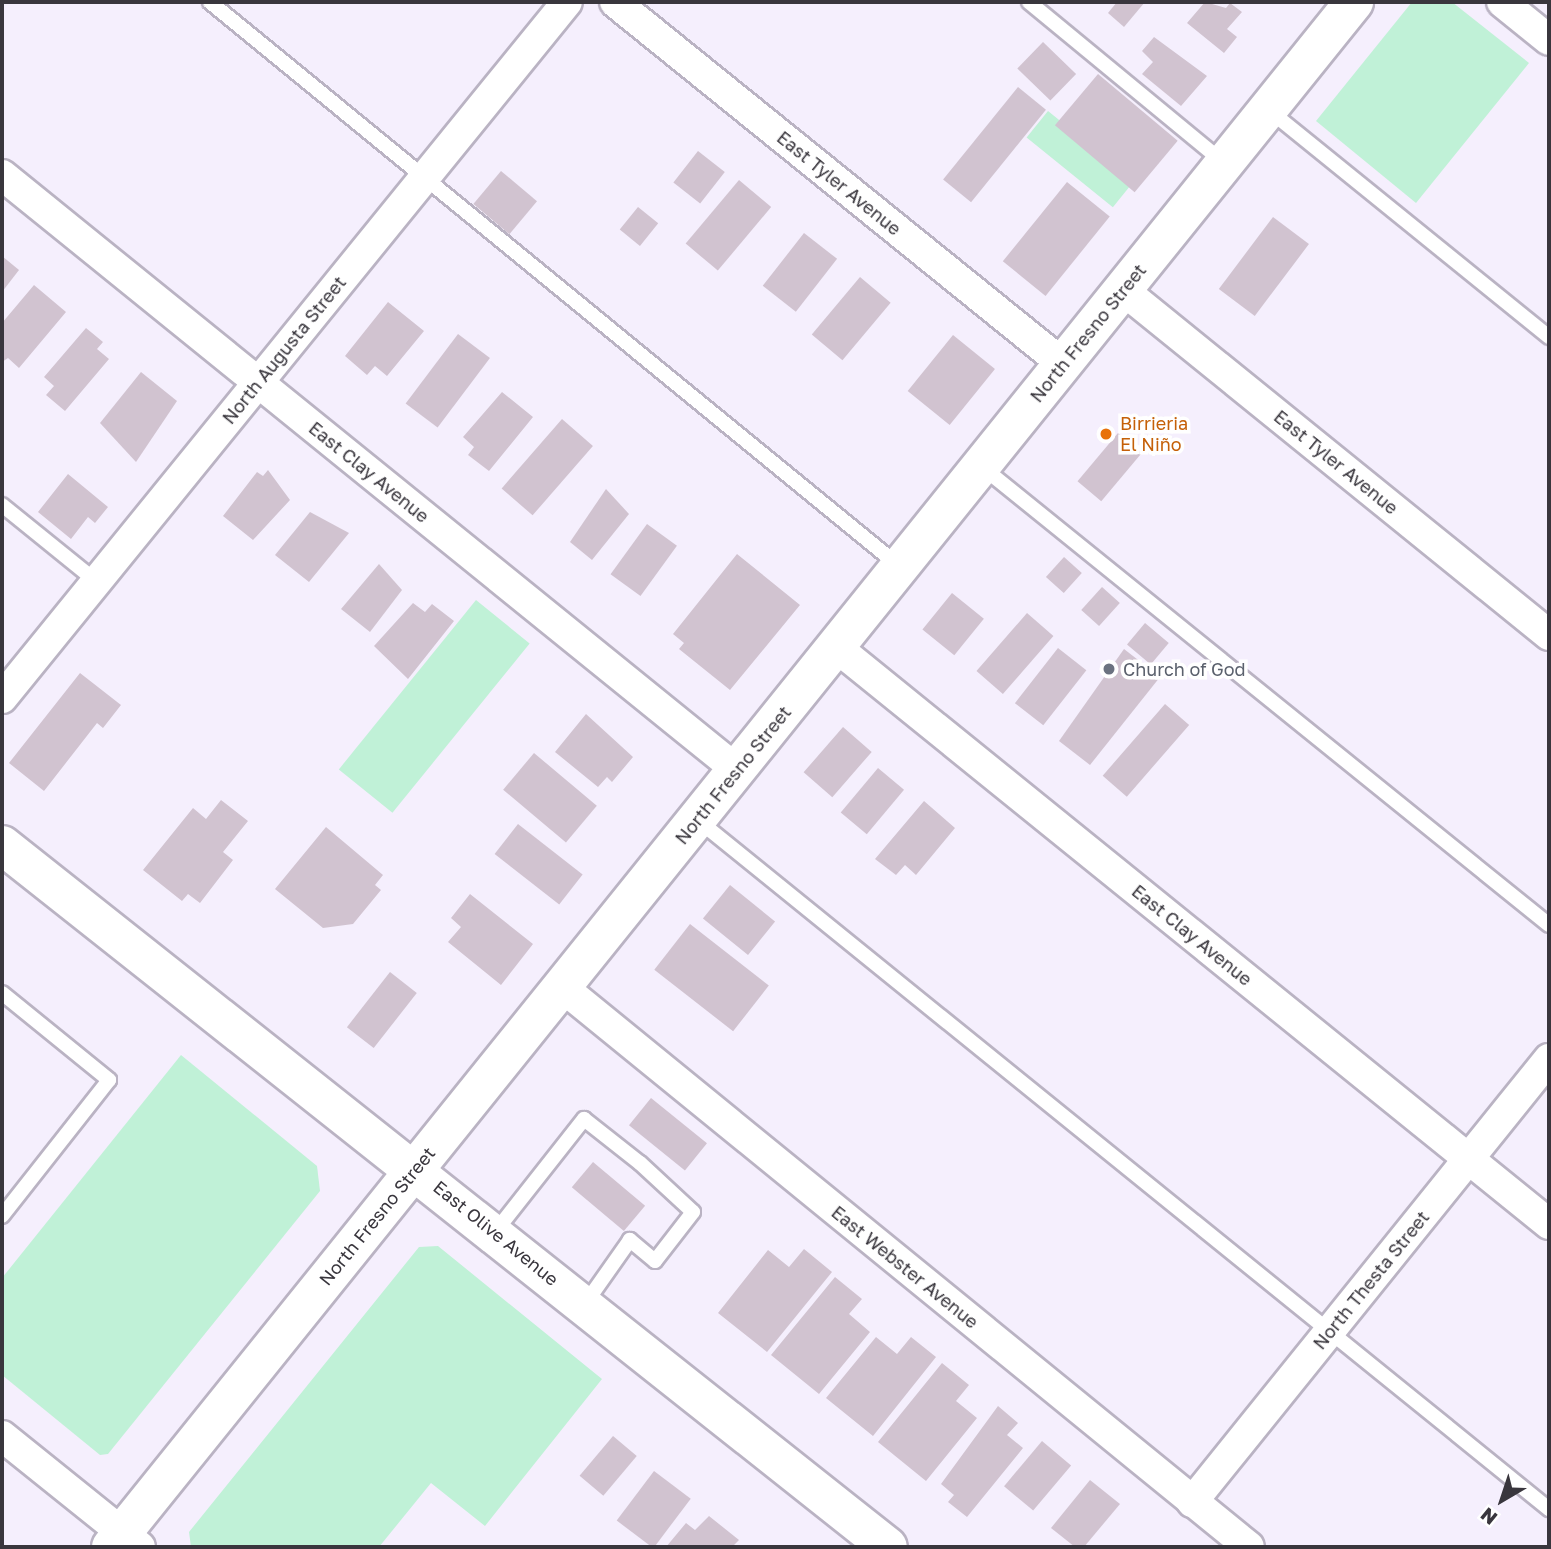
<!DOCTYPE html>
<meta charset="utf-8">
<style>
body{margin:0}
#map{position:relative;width:1551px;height:1549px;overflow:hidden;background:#f5effd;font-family:"Golos Text",sans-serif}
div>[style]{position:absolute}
.green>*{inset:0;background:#c0f1d7;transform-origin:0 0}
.building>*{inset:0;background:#d1c3d0;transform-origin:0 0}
.roads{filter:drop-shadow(2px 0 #bab3c3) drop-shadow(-2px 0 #bab3c3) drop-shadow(0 2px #bab3c3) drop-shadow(0 -2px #bab3c3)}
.lane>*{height:14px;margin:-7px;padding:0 7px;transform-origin:7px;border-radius:7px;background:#fff}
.street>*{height:30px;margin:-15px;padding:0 15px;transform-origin:15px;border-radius:15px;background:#fff}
.secondary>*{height:38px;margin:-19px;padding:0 19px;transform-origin:19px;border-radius:19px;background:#fff}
.dots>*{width:19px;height:19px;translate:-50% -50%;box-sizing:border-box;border:4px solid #fff;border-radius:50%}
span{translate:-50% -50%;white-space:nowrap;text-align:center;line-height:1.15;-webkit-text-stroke:7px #fff;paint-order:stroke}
.street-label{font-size:18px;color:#39363d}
.food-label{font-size:18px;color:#c56008}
.left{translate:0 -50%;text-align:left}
.worship-label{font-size:18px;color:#5b616d}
.frame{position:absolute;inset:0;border:4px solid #39363d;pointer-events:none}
.north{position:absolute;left:1467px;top:1465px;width:70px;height:70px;-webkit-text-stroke:5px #fff;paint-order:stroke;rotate:219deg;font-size:19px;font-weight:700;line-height:28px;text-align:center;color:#39363d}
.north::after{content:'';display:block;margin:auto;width:24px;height:32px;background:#39363d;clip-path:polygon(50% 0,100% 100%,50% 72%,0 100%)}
</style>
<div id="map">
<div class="green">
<div style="clip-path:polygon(1412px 2px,1452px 2px,1529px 63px,1416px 203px,1316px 121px)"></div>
<div style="left:1048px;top:111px;width:111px;height:34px;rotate:39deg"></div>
<div style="left:476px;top:600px;width:69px;height:218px;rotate:39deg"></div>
<div style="clip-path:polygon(181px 1055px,317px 1166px,320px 1191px,108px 1454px,100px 1455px,2px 1375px,2px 1278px)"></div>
<div style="clip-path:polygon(438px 1246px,602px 1379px,485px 1526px,431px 1483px,379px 1547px,191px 1547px,189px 1532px,419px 1247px)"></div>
</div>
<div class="building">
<div style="clip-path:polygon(1117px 2px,1145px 2px,1124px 27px,1108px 13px)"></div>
<div style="clip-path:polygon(1205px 2px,1226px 8px,1230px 3px,1242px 12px,1227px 29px,1237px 37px,1224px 53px,1187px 23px)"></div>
<div style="clip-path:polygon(1154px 37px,1207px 76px,1181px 106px,1142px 74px,1153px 62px,1142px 51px)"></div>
<div style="left:1043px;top:42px;width:46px;height:37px;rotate:44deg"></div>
<div style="left:1098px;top:74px;width:104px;height:67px;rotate:40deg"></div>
<div style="left:1018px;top:87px;width:36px;height:119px;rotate:39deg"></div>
<div style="left:698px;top:151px;width:34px;height:40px;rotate:38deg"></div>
<div style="left:501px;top:171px;width:47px;height:43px;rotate:40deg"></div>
<div style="left:739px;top:180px;width:42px;height:83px;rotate:40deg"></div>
<div style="left:1067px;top:182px;width:55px;height:102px;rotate:39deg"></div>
<div style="left:638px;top:207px;width:26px;height:29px;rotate:39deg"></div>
<div style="left:1273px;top:217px;width:45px;height:90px;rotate:37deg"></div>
<div style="left:804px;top:233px;width:42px;height:67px;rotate:38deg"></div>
<div style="clip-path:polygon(2px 256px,19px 270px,2px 292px)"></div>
<div style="left:860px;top:277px;width:40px;height:75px;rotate:40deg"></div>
<div style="clip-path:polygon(34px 285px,66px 312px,19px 368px,8px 358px,2px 362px,2px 323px)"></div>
<div style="clip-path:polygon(388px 302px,424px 331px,387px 376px,375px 366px,367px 375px,345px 356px)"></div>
<div style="clip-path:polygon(86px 328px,103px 342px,97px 349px,109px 359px,65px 411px,46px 395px,54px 386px,44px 377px)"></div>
<div style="left:458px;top:334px;width:40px;height:87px;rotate:37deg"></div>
<div style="left:953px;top:335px;width:54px;height:72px;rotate:39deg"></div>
<div style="clip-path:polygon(141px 372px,177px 401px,136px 462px,100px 423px)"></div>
<div style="clip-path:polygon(502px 392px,533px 417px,489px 471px,468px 455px,474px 447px,463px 437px)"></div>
<div style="left:562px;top:419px;width:41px;height:92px;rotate:41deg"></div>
<div style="left:1118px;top:433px;width:31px;height:63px;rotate:40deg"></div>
<div style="clip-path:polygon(268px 470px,290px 500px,253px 540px,223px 516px,257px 472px,263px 476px)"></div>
<div style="clip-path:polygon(68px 474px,108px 507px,95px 523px,88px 517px,71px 539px,38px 512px)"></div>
<div style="clip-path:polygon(606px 489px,629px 514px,592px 560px,570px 542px)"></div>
<div style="clip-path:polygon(310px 512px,349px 533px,309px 582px,275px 555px)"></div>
<div style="left:647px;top:524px;width:37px;height:62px;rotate:36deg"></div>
<div style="clip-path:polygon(737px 554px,800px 605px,730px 690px,679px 649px,684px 643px,673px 634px)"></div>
<div style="left:1064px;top:557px;width:24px;height:27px;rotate:42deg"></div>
<div style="clip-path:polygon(379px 564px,402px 590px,370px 632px,341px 609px)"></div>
<div style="left:1102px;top:587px;width:24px;height:31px;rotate:42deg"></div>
<div style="left:952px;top:593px;width:41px;height:47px;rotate:39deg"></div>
<div style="clip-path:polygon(413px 603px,425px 612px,432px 604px,454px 621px,408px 679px,374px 646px)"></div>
<div style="left:1027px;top:613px;width:35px;height:77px;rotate:41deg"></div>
<div style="left:1145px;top:623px;width:31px;height:28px;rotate:40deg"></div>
<div style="left:1058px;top:648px;width:36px;height:70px;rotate:38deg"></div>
<div style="clip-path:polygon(1124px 649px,1160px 677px,1090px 765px,1059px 741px)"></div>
<div style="clip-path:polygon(80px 673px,121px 705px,103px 728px,97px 723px,44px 791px,9px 763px)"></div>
<div style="left:1165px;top:704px;width:32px;height:95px;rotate:41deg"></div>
<div style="clip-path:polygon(586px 714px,633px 757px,612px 782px,607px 777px,598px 787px,555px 752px)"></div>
<div style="left:843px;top:727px;width:38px;height:60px;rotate:41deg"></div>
<div style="left:534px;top:753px;width:82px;height:48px;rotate:40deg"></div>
<div style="left:878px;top:768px;width:34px;height:58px;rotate:40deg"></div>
<div style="clip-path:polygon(221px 800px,248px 821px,223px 852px,233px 860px,200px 903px,188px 894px,182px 901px,143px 870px,193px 808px,206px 819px)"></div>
<div style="clip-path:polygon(924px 801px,955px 828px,916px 875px,905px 865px,896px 875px,875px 859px)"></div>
<div style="left:518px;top:824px;width:82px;height:38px;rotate:38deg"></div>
<div style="clip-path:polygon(326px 827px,383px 875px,375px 885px,381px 890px,353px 924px,323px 928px,275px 889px)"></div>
<div style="left:730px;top:885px;width:58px;height:43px;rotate:39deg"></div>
<div style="clip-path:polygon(470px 894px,533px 944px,501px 985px,448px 942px,461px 927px,451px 918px)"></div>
<div style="left:690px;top:924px;width:100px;height:58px;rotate:38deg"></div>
<div style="left:390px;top:972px;width:34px;height:70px;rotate:38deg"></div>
<div style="left:651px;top:1098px;width:72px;height:35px;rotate:39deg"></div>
<div style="left:593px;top:1162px;width:68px;height:33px;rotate:40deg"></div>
<div style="clip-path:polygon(804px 1249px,832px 1272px,767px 1352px,718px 1313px,768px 1250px,789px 1267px)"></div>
<div style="clip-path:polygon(835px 1277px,862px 1299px,849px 1314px,870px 1332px,819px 1394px,771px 1355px)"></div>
<div style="clip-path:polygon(876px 1337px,897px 1354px,911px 1337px,936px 1357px,873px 1436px,826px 1398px)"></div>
<div style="clip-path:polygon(942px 1363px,969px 1385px,956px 1401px,977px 1418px,926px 1481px,878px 1442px)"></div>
<div style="clip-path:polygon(998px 1406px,1018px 1423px,1007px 1435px,1023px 1448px,967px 1517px,948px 1502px,954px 1495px,941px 1484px)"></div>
<div style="left:613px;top:1436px;width:31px;height:52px;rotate:40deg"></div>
<div style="left:1042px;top:1441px;width:38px;height:59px;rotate:40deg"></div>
<div style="left:654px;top:1471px;width:46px;height:62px;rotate:37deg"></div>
<div style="clip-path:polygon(1090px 1480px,1120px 1504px,1084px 1547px,1075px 1547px,1051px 1528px)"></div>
<div style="clip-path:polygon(709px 1516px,739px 1540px,732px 1547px,666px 1547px,686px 1523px,695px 1530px)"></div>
</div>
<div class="roads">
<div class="lane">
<div style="left:210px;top:2px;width:890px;rotate:39.3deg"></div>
<div style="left:1029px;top:2px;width:251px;rotate:39.5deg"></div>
<div style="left:1270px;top:111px;width:359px;rotate:39deg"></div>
<div style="left:981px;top:466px;width:730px;rotate:38.94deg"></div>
<div style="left:2px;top:505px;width:121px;rotate:39deg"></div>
<div style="left:699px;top:821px;width:1094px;rotate:38.99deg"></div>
<div style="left:2px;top:993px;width:138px;rotate:39.1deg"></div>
<div style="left:109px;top:1080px;width:173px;rotate:128.2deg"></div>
<div style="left:495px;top:1232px;width:144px;rotate:-51.8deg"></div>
<div style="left:584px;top:1119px;width:71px;rotate:38.2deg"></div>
<div style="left:640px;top:1163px;width:72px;rotate:42.8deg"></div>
<div style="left:693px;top:1212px;width:62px;rotate:127.8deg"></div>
<div style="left:655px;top:1261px;width:33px;rotate:-140deg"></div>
<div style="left:630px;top:1240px;width:78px;rotate:125.1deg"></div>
</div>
<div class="street">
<div style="left:615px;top:2px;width:576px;rotate:38.94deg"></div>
<div style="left:1502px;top:2px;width:60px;rotate:39deg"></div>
<div style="left:2px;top:175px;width:946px;rotate:38.99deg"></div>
<div style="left:1123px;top:290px;width:548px;rotate:39deg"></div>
<div style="left:836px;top:647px;width:917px;rotate:38.98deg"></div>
<div style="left:2px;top:698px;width:896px;rotate:-50.93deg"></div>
<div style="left:562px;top:987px;width:886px;rotate:39.18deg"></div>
<div style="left:2px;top:1436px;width:177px;rotate:38.8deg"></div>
<div style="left:1192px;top:1502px;width:569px;rotate:-51.14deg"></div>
</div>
<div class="secondary">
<div style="left:2px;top:845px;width:1130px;rotate:38.39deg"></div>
<div style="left:111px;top:1547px;width:1983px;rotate:-51.18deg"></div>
</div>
</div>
<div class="dots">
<div style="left:1106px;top:434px;background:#e8710a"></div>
<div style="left:1109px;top:669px;background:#6b7280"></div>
</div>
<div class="street-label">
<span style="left:839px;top:183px;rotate:39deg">East Tyler Avenue</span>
<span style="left:1088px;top:333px;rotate:-51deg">North Fresno Street</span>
<span style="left:284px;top:350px;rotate:-51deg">North Augusta Street</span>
<span style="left:1336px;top:462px;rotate:39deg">East Tyler Avenue</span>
<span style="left:369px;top:472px;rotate:39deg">East Clay Avenue</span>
<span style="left:733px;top:775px;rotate:-51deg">North Fresno Street</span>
<span style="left:1192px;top:935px;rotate:39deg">East Clay Avenue</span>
<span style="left:377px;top:1216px;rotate:-51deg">North Fresno Street</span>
<span style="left:496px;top:1233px;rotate:39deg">East Olive Avenue</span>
<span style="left:905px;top:1267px;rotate:39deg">East Webster Avenue</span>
<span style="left:1371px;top:1280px;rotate:-51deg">North Thesta Street</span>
</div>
<div class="food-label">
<span class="left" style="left:1120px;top:434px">Birrieria<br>El Niño</span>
</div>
<div class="worship-label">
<span class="left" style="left:1123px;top:669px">Church of God</span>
</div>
<div class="frame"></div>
<div class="north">N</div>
</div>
